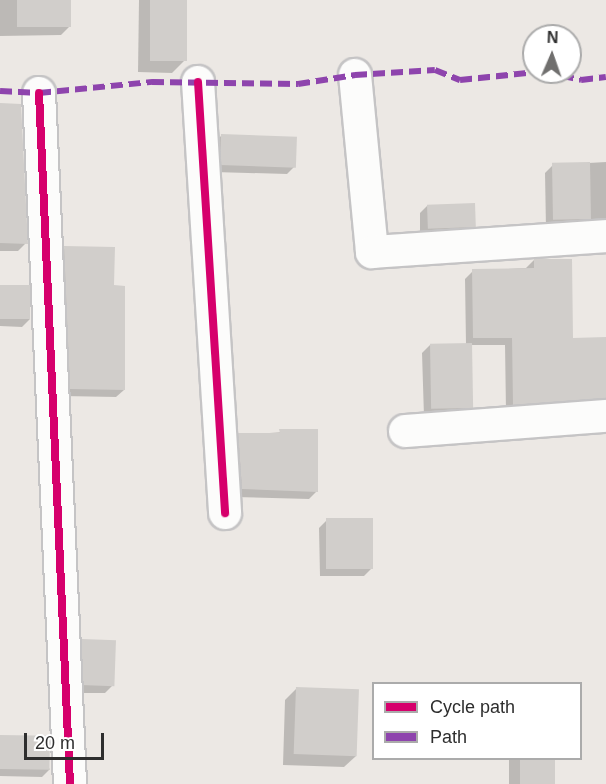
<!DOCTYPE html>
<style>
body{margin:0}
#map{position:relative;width:606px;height:784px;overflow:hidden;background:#ece8e4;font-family:Arial,sans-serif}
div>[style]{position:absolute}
.shadow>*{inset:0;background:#0003;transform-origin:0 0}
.building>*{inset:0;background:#d1cecb;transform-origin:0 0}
.roads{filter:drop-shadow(2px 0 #c5c4c5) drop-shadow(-2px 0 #c5c4c5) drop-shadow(0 2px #c5c4c5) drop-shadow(0 -2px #c5c4c5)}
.street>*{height:32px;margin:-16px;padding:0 16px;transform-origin:16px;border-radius:16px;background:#fcfcfb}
.quiet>*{height:6px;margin-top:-3px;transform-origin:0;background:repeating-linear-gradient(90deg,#8e44ad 0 12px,transparent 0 18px)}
.cycleway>*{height:8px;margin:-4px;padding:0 4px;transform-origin:4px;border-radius:4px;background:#d6006c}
span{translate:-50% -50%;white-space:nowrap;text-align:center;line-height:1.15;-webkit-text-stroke:6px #fff;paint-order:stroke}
.legend{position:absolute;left:372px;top:682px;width:210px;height:78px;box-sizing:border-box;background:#fff;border:2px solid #ababab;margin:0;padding:8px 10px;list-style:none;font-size:18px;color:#2e2e2e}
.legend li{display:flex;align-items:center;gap:12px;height:30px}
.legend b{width:30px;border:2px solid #ababab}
.north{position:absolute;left:522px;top:24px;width:60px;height:60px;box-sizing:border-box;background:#fff;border:2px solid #ababab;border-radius:50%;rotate:2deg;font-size:16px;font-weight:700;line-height:24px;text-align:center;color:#2e2e2e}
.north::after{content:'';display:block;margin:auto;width:21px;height:27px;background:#706f6e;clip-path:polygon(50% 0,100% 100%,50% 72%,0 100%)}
.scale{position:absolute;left:24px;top:733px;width:80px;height:27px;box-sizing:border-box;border:3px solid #2e2e2e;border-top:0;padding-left:8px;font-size:18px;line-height:21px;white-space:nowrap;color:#2e2e2e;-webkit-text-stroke:4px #fff;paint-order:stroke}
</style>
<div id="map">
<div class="shadow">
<div style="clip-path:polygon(0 0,69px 0,69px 27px,61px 35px,0 36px)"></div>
<div style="clip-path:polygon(139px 0,185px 0,184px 61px,172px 73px,138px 72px)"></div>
<div style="clip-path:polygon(0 105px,26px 243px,18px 251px,0 251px)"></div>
<div style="clip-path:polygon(221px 136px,295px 166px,287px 174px,214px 172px,213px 144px)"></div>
<div style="clip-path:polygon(606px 162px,606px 227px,546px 229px,545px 173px,553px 165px)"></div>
<div style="clip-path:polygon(428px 205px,474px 226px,466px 234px,420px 237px,420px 213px)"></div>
<div style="clip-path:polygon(65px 248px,113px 287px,124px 390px,116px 397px,63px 396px,57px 256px)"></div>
<div style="clip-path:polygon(534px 260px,571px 339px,606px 339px,606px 403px,506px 412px,505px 345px,471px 345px,471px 407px,463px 415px,424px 417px,422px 353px,430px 345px,466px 345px,465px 279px,473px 271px,526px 268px)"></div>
<div style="clip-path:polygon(0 286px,30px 319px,22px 327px,0 326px)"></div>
<div style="clip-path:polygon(316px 430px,317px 491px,309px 499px,234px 497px,231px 443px,239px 435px)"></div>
<div style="clip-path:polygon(327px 520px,372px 568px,364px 576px,320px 576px,319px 528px)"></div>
<div style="clip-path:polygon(82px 640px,113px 685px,105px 693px,76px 693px,74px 648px)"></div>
<div style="clip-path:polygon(297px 688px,356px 756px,344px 767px,283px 765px,285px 700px)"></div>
<div style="clip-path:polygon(0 736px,50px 769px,42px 777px,0 776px)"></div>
<div style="left:509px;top:758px;width:45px;height:26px"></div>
</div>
<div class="building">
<div style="left:17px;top:0;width:54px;height:27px"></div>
<div style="left:150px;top:0;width:37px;height:61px"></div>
<div style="clip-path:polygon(0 103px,21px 104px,28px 244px,0 243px)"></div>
<div style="left:221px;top:134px;width:76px;height:31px;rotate:2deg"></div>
<div style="left:590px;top:162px;width:57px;height:38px;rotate:89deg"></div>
<div style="left:475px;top:203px;width:24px;height:48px;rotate:88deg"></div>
<div style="clip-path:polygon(64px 246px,115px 247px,114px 285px,125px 286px,125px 390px,70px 389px)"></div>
<div style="clip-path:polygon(534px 259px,572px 259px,573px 338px,606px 337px,606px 398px,513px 405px,512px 338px,473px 338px,472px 269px,534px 268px)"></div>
<div style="left:0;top:285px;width:30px;height:34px"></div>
<div style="left:472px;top:343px;width:65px;height:42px;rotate:89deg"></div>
<div style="clip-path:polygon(279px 429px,318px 429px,318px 492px,242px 489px,238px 433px,280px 433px)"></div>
<div style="left:326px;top:518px;width:47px;height:51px"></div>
<div style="left:82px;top:639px;width:34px;height:46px;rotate:2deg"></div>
<div style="left:296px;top:687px;width:63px;height:67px;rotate:2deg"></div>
<div style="left:0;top:735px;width:50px;height:34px;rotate:1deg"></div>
<div style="left:520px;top:759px;width:35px;height:25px"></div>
</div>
<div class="roads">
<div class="street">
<div style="left:355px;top:75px;width:178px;rotate:84.5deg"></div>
<div style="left:372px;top:252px;width:235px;rotate:-3.9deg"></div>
<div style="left:198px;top:82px;width:432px;rotate:86.4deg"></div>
<div style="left:39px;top:93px;width:692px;rotate:87.43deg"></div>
<div style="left:405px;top:431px;width:202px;rotate:-4.3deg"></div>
</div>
</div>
<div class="quiet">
<div style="left:544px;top:72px;width:38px;rotate:12deg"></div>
<div style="left:581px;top:80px;width:25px;rotate:-7deg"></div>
<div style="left:0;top:91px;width:39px;rotate:3deg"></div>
<div style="left:39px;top:93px;width:114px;rotate:-5.6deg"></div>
<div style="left:152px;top:82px;width:146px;rotate:0.8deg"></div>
<div style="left:298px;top:84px;width:58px;rotate:-9deg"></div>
<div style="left:355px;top:75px;width:80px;rotate:-3.6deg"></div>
<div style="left:435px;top:70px;width:27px;rotate:22deg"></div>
<div style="left:460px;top:80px;width:77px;rotate:-5.9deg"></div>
</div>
<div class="cycleway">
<div style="left:198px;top:82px;width:432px;rotate:86.4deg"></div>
<div style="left:39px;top:93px;width:692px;rotate:87.43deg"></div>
</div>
<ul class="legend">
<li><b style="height:8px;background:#d6006c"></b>Cycle path</li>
<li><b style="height:8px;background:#8e44ad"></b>Path</li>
</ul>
<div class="north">N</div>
<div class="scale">20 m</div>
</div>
